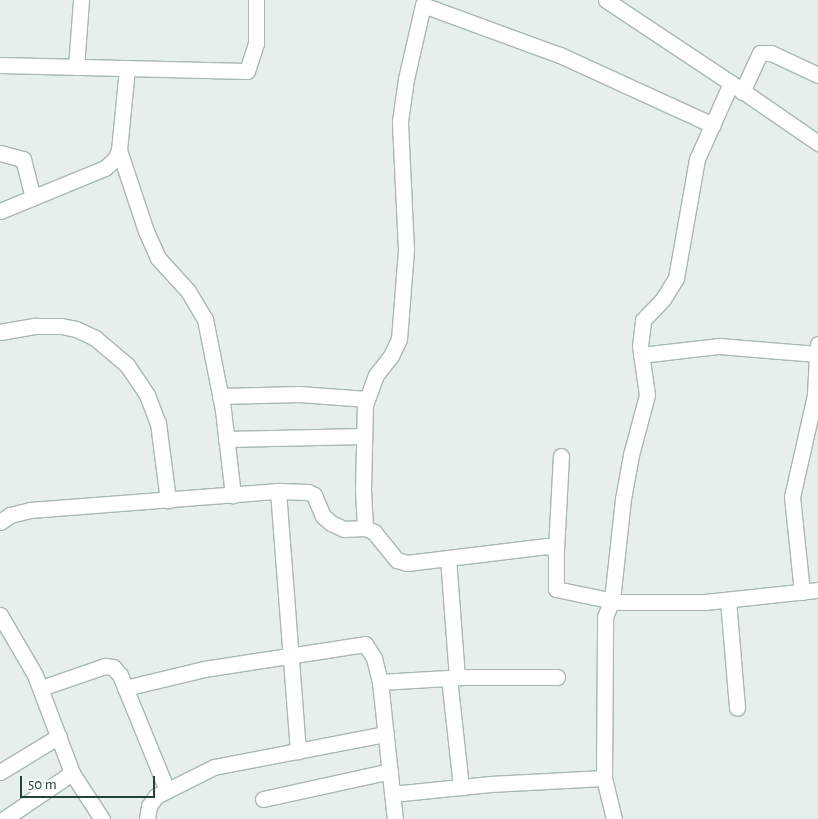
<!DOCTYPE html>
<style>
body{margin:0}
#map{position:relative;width:818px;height:819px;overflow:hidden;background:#e6efeb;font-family:"Alegreya Sans",sans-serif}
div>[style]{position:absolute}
.roads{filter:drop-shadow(1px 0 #a8b8b2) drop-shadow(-1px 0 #a8b8b2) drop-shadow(0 1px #a8b8b2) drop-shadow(0 -1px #a8b8b2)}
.minor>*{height:15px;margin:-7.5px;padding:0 7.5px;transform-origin:7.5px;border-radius:7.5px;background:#fff}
span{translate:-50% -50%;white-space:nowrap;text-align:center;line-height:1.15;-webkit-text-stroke:4px #f7fbf9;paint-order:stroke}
.scale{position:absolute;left:20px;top:776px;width:135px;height:22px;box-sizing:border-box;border:2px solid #24423a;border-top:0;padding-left:6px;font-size:15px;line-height:18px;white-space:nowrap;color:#24423a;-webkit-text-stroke:4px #f7fbf9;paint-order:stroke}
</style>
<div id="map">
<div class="roads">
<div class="minor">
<div style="left:606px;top:0;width:150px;rotate:33.6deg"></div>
<div style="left:0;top:65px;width:247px;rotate:1.4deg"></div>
<div style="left:247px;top:71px;width:29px;rotate:-72deg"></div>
<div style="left:256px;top:43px;width:43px;rotate:-90deg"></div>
<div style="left:76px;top:67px;width:67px;rotate:-85.7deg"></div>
<div style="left:742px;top:92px;width:43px;rotate:-65.2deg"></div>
<div style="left:760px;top:53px;width:11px"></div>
<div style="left:771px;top:53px;width:52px;rotate:25.1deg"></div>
<div style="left:119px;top:150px;width:85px;rotate:71.6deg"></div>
<div style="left:146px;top:231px;width:30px;rotate:66deg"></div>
<div style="left:158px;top:258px;width:45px;rotate:47.7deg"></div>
<div style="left:188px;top:291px;width:33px;rotate:59deg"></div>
<div style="left:205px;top:319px;width:93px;rotate:78.8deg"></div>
<div style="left:223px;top:410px;width:86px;rotate:83.3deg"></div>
<div style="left:0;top:153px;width:24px;rotate:15deg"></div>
<div style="left:23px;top:159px;width:40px;rotate:75.6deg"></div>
<div style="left:0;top:211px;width:113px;rotate:-22.3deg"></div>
<div style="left:105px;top:168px;width:13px;rotate:-42deg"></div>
<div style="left:115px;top:159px;width:10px;rotate:-66deg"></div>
<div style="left:119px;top:150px;width:82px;rotate:-84.4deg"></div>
<div style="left:0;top:332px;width:36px;rotate:-10deg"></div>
<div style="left:35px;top:326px;width:26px"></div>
<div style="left:61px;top:326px;width:15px;rotate:11deg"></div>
<div style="left:76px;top:329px;width:21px;rotate:25deg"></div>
<div style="left:95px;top:338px;width:42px;rotate:40.2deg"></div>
<div style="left:127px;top:365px;width:36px;rotate:56deg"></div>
<div style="left:147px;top:395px;width:30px;rotate:69deg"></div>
<div style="left:158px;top:423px;width:78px;rotate:82.6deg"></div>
<div style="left:817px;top:354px;width:41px;rotate:92.8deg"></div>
<div style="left:815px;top:395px;width:3px"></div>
<div style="left:641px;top:355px;width:79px;rotate:-6.6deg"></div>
<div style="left:719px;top:346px;width:98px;rotate:4.7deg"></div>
<div style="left:817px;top:354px;width:10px;rotate:-84deg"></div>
<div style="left:220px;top:396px;width:79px;rotate:-1.5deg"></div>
<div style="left:299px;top:394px;width:68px;rotate:4.2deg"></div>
<div style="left:226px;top:439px;width:138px;rotate:-1.2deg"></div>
<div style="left:278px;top:491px;width:261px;rotate:85.6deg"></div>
<div style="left:0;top:522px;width:12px;rotate:-35deg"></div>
<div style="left:10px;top:515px;width:21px;rotate:-14deg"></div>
<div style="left:30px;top:510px;width:249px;rotate:-4.4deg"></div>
<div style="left:278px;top:491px;width:30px;rotate:2deg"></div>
<div style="left:308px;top:492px;width:7px;rotate:27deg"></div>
<div style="left:314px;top:495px;width:23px;rotate:67deg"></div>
<div style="left:323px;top:516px;width:11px;rotate:41deg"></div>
<div style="left:331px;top:523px;width:14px;rotate:25deg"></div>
<div style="left:344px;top:529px;width:21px;rotate:-3deg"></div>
<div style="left:365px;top:528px;width:10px;rotate:24deg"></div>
<div style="left:374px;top:532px;width:36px;rotate:51deg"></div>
<div style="left:397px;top:560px;width:10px;rotate:17deg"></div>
<div style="left:407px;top:563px;width:141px;rotate:-6.9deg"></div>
<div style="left:547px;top:546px;width:10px;rotate:24deg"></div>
<div style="left:556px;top:550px;width:39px;rotate:90deg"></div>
<div style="left:556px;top:589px;width:63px;rotate:11.8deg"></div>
<div style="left:618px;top:602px;width:87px"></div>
<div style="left:705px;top:602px;width:114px;rotate:-6.1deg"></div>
<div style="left:365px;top:528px;width:37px;rotate:-93deg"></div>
<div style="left:363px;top:491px;width:86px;rotate:-88.7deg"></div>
<div style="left:365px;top:405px;width:32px;rotate:-70deg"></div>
<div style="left:376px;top:375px;width:24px;rotate:-52deg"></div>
<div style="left:391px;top:356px;width:19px;rotate:-65deg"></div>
<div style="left:399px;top:339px;width:89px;rotate:-85.5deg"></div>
<div style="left:406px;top:250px;width:129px;rotate:-92.7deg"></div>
<div style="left:400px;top:121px;width:42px;rotate:-81.9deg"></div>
<div style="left:406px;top:79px;width:76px;rotate:-77.1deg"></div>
<div style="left:423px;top:5px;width:146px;rotate:20.1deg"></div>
<div style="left:560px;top:55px;width:168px;rotate:24.6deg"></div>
<div style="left:556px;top:550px;width:94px;rotate:-87deg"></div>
<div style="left:448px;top:558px;width:119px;rotate:85.7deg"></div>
<div style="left:802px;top:592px;width:96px;rotate:-96deg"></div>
<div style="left:792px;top:497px;width:105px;rotate:-77.3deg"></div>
<div style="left:728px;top:600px;width:108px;rotate:85.2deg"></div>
<div style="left:0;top:615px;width:69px;rotate:59.7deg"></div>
<div style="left:35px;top:675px;width:105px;rotate:69.3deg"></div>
<div style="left:72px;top:773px;width:55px;rotate:56.9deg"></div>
<div style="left:449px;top:678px;width:110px;rotate:83.7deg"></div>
<div style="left:380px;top:682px;width:84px;rotate:-3.4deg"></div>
<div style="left:464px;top:677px;width:93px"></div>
<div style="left:41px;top:688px;width:68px;rotate:-19deg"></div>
<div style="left:105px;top:666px;width:8px;rotate:7deg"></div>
<div style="left:113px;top:667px;width:11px;rotate:49deg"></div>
<div style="left:120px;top:675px;width:124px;rotate:67.8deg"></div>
<div style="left:125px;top:688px;width:81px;rotate:-13.5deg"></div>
<div style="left:204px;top:669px;width:163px;rotate:-8.8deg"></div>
<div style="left:365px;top:644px;width:17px;rotate:57deg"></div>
<div style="left:374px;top:658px;width:25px;rotate:76deg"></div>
<div style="left:380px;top:682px;width:138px;rotate:83.8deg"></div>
<div style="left:0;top:772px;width:69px;rotate:-31.4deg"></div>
<div style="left:392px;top:794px;width:99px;rotate:-5.8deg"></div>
<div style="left:490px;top:784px;width:114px;rotate:-3deg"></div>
<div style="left:263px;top:799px;width:130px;rotate:-12.4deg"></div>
<div style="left:4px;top:819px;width:82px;rotate:-34.1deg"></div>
<div style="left:147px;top:819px;width:13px;rotate:-81deg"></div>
<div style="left:149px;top:806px;width:12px;rotate:-55deg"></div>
<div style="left:156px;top:796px;width:65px;rotate:-26.6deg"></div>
<div style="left:214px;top:767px;width:175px;rotate:-10.9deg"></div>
<div style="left:614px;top:819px;width:42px;rotate:-103.7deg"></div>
<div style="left:604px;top:778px;width:161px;rotate:-89.6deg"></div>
<div style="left:605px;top:617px;width:18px;rotate:-68deg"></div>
<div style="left:612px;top:600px;width:102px;rotate:-83.8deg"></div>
<div style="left:623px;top:499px;width:45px;rotate:-79.7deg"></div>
<div style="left:631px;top:455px;width:62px;rotate:-75.1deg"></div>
<div style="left:647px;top:395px;width:49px;rotate:-98.1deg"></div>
<div style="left:640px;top:346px;width:26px;rotate:-83deg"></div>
<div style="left:643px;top:320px;width:29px;rotate:-46deg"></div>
<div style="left:663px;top:299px;width:25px;rotate:-58deg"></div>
<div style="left:676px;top:278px;width:121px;rotate:-80deg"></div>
<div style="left:697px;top:159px;width:83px;rotate:-65.9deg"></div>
<div style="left:731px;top:83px;width:106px;rotate:34.6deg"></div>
</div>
</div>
<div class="scale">50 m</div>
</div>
